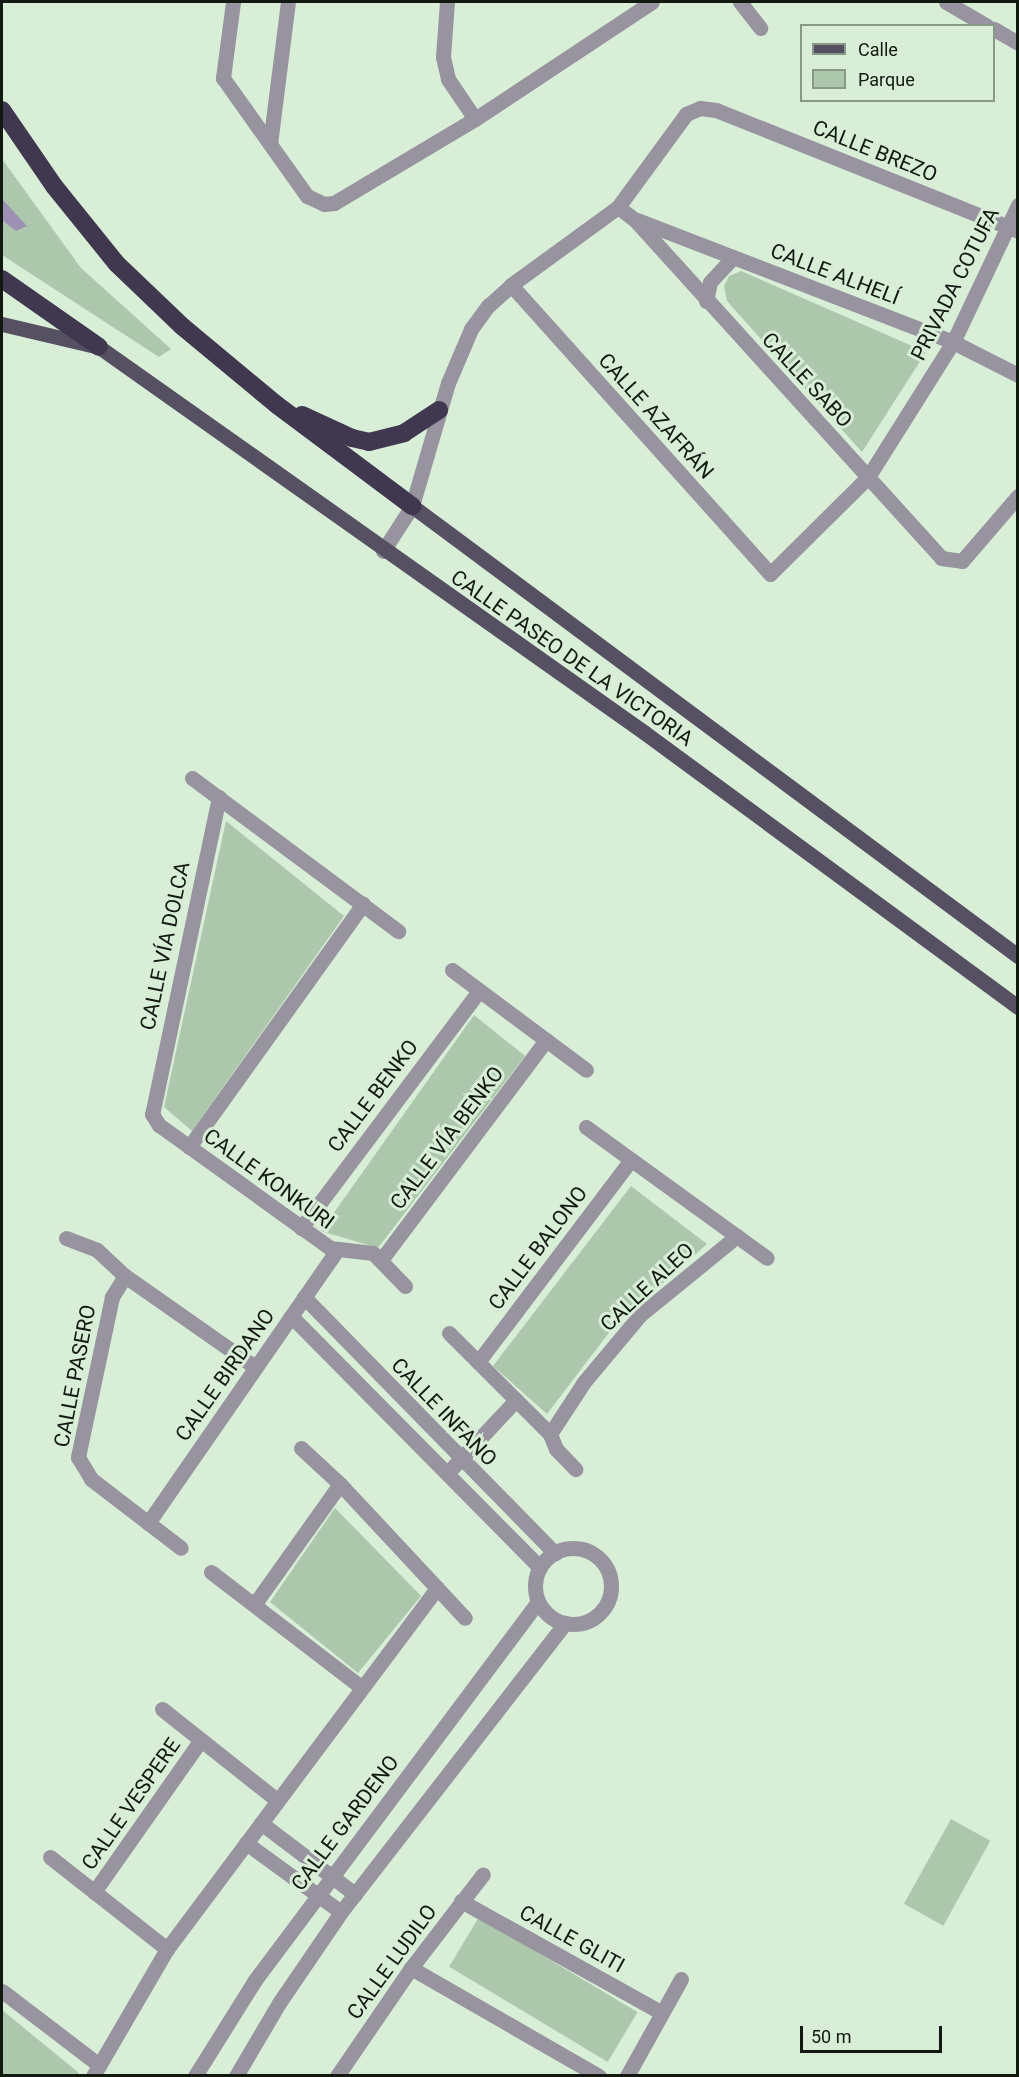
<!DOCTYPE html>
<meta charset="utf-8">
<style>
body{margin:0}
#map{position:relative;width:1019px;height:2077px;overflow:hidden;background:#d8eed7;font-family:Roboto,sans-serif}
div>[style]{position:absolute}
.green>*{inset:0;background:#acc7ac;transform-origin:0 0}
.water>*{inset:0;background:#9c91b2}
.minor>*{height:15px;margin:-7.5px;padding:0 7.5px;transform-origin:7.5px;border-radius:7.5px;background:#97939f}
.minor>.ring{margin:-7.5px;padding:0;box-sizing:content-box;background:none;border:15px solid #97939f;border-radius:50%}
.major>*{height:15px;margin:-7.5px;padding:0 7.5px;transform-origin:7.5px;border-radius:7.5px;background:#565063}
.highway>*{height:18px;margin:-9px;padding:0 9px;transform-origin:9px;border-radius:9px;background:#40384e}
span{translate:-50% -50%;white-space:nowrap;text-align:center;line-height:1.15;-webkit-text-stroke:6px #d8eed7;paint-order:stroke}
.street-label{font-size:21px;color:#111911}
.frame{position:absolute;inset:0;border:3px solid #111911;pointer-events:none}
.legend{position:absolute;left:800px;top:24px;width:195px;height:78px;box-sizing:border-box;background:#d8eed7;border:2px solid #898;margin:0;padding:8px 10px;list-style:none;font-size:18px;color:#111911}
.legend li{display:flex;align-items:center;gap:12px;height:30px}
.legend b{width:30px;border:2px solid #898}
.scale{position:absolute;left:800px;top:2026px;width:142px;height:27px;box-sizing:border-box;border:3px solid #111911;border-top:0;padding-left:8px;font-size:18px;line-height:21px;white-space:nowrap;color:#111911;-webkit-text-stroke:4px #d8eed7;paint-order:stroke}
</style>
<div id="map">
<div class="green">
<div style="clip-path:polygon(2px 159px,81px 268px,171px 349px,159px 357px,2px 255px)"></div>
<div style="clip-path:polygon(741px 271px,926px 352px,862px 452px,727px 301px,724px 286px,729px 276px)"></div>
<div style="clip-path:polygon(226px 821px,344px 916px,192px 1131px,164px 1107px)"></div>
<div style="clip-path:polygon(474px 1015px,525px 1056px,378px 1248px,321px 1231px)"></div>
<div style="clip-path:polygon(631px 1186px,707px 1244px,614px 1326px,547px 1414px,493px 1366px)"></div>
<div style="clip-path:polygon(335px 1508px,421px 1596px,358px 1673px,270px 1602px)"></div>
<div style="left:951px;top:1819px;width:45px;height:97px;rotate:29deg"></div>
<div style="left:479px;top:1917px;width:185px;height:58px;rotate:31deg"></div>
<div style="clip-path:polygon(2px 2010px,79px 2073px,77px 2075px,2px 2075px)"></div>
</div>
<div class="water">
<div style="clip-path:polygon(2px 199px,27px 226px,16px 231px,2px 220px)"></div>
</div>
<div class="minor">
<div style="left:233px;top:2px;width:77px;rotate:97.5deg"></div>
<div style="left:223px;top:78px;width:145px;rotate:54.6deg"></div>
<div style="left:307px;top:196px;width:19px;rotate:25deg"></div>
<div style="left:324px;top:204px;width:10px;rotate:-6deg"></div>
<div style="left:334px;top:203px;width:164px;rotate:-30.8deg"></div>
<div style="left:475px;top:119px;width:212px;rotate:-33.5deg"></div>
<div style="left:447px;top:2px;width:55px;rotate:94.2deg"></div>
<div style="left:443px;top:57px;width:23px;rotate:77deg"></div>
<div style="left:448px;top:79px;width:48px;rotate:56deg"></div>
<div style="left:740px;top:2px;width:33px;rotate:52deg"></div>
<div style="left:946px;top:2px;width:48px;rotate:30.3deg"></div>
<div style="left:994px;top:29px;width:28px;rotate:30deg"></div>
<div style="left:270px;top:144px;width:143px;rotate:-82.8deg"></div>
<div style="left:618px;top:207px;width:21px;rotate:37deg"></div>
<div style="left:635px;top:220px;width:456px;rotate:47.8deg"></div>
<div style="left:941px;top:558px;width:21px;rotate:8deg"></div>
<div style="left:962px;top:561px;width:86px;rotate:-49.3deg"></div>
<div style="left:637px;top:220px;width:339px;rotate:21.1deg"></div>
<div style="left:953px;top:342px;width:73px;rotate:26.9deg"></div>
<div style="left:511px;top:285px;width:388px;rotate:48.1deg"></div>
<div style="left:770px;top:574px;width:138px;rotate:-44.7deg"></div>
<div style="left:868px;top:477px;width:160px;rotate:-57.8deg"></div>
<div style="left:953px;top:342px;width:152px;rotate:-64.6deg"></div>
<div style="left:706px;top:301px;width:19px;rotate:-78deg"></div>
<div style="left:710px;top:282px;width:34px;rotate:-47deg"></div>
<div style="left:383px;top:551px;width:54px;rotate:-57.2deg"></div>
<div style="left:412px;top:506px;width:128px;rotate:-73.7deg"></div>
<div style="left:448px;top:383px;width:59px;rotate:-66.9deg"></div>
<div style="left:471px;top:329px;width:29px;rotate:-54deg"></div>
<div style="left:488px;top:306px;width:31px;rotate:-42deg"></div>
<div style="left:511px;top:285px;width:132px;rotate:-36.1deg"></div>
<div style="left:618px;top:207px;width:115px;rotate:-53.8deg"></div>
<div style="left:686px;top:114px;width:15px;rotate:-23deg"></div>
<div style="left:700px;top:108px;width:16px;rotate:7deg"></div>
<div style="left:716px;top:110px;width:325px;rotate:21.8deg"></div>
<div style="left:192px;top:778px;width:257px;rotate:36.6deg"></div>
<div style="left:219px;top:797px;width:324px;rotate:101.9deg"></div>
<div style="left:152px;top:1114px;width:13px;rotate:58deg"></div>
<div style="left:159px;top:1125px;width:211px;rotate:35.7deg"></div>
<div style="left:330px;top:1248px;width:43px;rotate:6.6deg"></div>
<div style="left:373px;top:1253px;width:46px;rotate:45.9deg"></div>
<div style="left:452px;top:970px;width:167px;rotate:36.7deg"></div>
<div style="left:586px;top:1127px;width:223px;rotate:35.9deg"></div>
<div style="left:189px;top:1147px;width:299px;rotate:-54.4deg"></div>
<div style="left:301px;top:1228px;width:296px;rotate:-53.1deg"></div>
<div style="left:66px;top:1238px;width:33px;rotate:21deg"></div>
<div style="left:97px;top:1250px;width:38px;rotate:43deg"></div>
<div style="left:125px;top:1276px;width:159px;rotate:35deg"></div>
<div style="left:381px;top:1260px;width:275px;rotate:-53.1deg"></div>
<div style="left:125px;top:1276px;width:25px;rotate:122deg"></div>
<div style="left:112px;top:1297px;width:164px;rotate:102deg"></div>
<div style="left:78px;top:1457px;width:26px;rotate:59deg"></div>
<div style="left:91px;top:1479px;width:113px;rotate:37.5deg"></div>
<div style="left:304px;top:1297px;width:359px;rotate:45.6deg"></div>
<div style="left:291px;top:1316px;width:354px;rotate:45.3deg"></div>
<div style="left:449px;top:1333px;width:143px;rotate:45deg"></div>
<div style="left:550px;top:1434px;width:16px;rotate:68deg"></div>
<div style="left:556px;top:1449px;width:28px;rotate:46deg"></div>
<div style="left:478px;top:1362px;width:253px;rotate:-52.9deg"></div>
<div style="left:550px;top:1434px;width:62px;rotate:-56.8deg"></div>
<div style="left:584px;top:1382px;width:87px;rotate:-50.1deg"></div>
<div style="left:640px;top:1315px;width:125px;rotate:-39.2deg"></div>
<div style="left:301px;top:1448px;width:53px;rotate:42.7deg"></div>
<div style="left:340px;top:1484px;width:183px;rotate:47deg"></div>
<div style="left:453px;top:1467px;width:92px;rotate:-46.8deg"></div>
<div style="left:148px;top:1523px;width:331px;rotate:-55.3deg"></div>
<div class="ring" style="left:535px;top:1548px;width:61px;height:61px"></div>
<div style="left:211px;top:1572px;width:190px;rotate:37.5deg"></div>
<div style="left:254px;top:1605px;width:148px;rotate:-54.6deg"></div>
<div style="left:162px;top:1709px;width:147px;rotate:38.4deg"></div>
<div style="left:261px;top:1823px;width:118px;rotate:37.1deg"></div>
<div style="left:246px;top:1843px;width:117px;rotate:36deg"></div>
<div style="left:50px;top:1857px;width:149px;rotate:38.2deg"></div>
<div style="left:94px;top:1892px;width:186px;rotate:-54.9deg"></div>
<div style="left:461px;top:1901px;width:230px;rotate:29.1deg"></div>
<div style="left:411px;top:1968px;width:217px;rotate:29.9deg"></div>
<div style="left:2px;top:1991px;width:122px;rotate:37.3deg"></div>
<div style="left:93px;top:2076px;width:147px;rotate:-59.8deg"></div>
<div style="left:167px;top:1949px;width:451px;rotate:-53.2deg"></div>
<div style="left:195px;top:2076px;width:113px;rotate:-58deg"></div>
<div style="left:255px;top:1980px;width:472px;rotate:-53.2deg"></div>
<div style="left:236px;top:2076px;width:85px;rotate:-59.5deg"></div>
<div style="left:279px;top:2003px;width:110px;rotate:-55.7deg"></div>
<div style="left:341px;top:1912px;width:366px;rotate:-52.2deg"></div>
<div style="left:337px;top:2076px;width:131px;rotate:-55.6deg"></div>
<div style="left:411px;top:1968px;width:118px;rotate:-52.5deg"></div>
<div style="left:627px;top:2076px;width:111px;rotate:-60.9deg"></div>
</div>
<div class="major">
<div style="left:2px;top:324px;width:100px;rotate:13.3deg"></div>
<div style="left:99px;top:347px;width:669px;rotate:35.26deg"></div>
<div style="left:645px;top:733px;width:463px;rotate:36.3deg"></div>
<div style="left:412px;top:506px;width:755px;rotate:36.6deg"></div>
</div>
<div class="highway">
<div style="left:2px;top:110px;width:92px;rotate:55.6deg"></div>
<div style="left:54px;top:186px;width:100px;rotate:51.1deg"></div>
<div style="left:117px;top:264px;width:91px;rotate:43.7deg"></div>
<div style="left:183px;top:327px;width:122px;rotate:39.7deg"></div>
<div style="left:277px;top:405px;width:169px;rotate:36.8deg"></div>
<div style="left:2px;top:279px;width:118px;rotate:35deg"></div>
<div style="left:302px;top:415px;width:55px;rotate:24.7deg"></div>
<div style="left:352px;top:438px;width:17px;rotate:13deg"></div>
<div style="left:369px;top:442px;width:36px;rotate:-14deg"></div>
<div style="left:404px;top:433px;width:42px;rotate:-33.3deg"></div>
</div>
<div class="street-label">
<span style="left:875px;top:151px;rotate:22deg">CALLE BREZO</span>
<span style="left:835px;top:274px;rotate:21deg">CALLE ALHELÍ</span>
<span style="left:955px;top:284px;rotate:-63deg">PRIVADA COTUFA</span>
<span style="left:807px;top:380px;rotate:47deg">CALLE SABO</span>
<span style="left:656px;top:416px;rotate:48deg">CALLE AZAFRÁN</span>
<span style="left:572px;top:658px;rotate:35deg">CALLE PASEO DE LA VICTORIA</span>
<span style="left:165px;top:946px;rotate:-78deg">CALLE VÍA DOLCA</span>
<span style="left:373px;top:1096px;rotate:-53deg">CALLE BENKO</span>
<span style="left:447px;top:1138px;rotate:-53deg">CALLE VÍA BENKO</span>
<span style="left:269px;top:1179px;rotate:36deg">CALLE KONKURI</span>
<span style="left:538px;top:1248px;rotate:-53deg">CALLE BALONO</span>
<span style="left:647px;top:1287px;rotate:-43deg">CALLE ALEO</span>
<span style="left:225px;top:1375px;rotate:-55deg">CALLE BIRDANO</span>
<span style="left:75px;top:1376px;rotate:-79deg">CALLE PASERO</span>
<span style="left:444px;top:1412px;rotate:46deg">CALLE INFANO</span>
<span style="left:131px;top:1804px;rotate:-55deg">CALLE VESPERE</span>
<span style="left:345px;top:1823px;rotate:-53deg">CALLE GARDENO</span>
<span style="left:572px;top:1939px;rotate:29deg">CALLE GLITI</span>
<span style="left:392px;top:1962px;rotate:-54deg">CALLE LUDILO</span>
</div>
<div class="frame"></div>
<ul class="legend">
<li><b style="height:8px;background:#565063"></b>Calle</li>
<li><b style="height:16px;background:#acc7ac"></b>Parque</li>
</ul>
<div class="scale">50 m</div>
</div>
